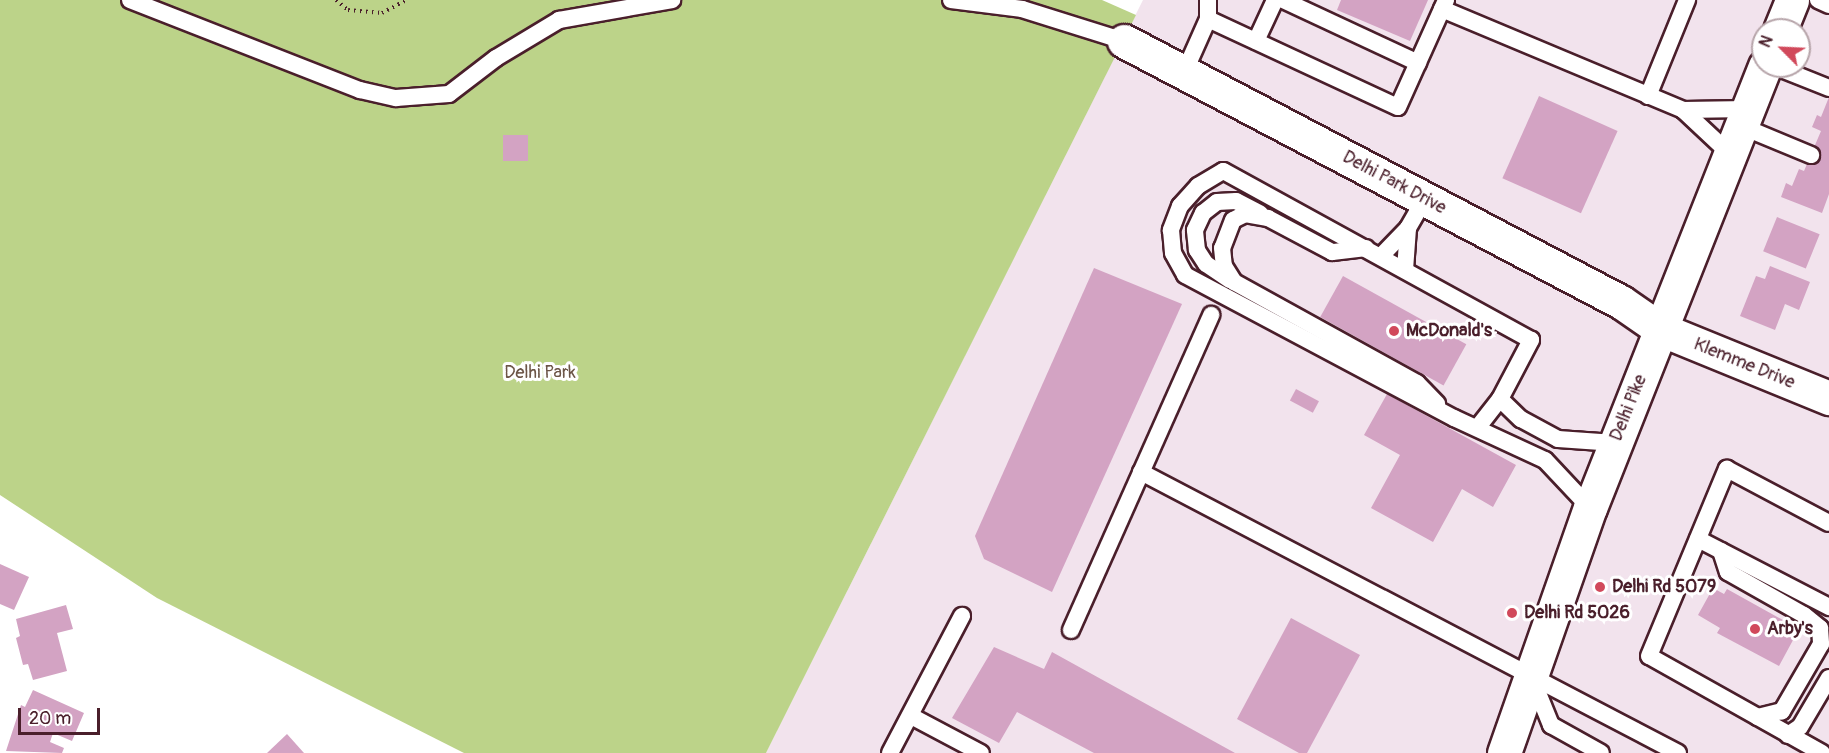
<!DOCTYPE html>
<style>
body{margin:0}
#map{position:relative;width:1829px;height:753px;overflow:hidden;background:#fff;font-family:Pangolin,sans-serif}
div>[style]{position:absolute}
.built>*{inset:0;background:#f2e3ed}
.green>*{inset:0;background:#bcd389}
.building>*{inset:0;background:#d3a3c3;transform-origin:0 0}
.path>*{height:4px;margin-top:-2px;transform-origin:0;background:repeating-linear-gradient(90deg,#4a1f2b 0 1.5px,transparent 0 6px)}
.roads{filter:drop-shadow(2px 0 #4a1f2b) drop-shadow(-2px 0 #4a1f2b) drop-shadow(0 2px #4a1f2b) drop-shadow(0 -2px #4a1f2b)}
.lane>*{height:16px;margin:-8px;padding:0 8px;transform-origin:8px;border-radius:8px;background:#fff}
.street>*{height:33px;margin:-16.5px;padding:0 16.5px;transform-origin:16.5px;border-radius:16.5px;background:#fff}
.secondary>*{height:33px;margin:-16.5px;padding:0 16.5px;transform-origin:16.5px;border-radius:16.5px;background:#fff}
.dots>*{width:16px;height:16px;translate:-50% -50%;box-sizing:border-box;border:3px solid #fff;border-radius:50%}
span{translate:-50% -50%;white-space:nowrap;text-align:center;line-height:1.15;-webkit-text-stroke:6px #fff;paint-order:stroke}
.street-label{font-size:18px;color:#4a1f2b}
.poi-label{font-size:18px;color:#4a1f2b;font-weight:700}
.left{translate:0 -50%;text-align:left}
.park-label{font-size:18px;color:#6c5547}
.north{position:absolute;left:1751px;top:18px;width:60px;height:60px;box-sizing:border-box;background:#fff;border:2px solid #b7a5aa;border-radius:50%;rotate:294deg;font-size:16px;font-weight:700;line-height:24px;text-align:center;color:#4a1f2b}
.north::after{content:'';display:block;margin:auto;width:21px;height:27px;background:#d1495b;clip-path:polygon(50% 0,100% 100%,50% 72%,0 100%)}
.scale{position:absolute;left:18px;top:708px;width:82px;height:27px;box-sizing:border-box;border:3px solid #4a1f2b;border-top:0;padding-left:8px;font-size:18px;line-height:21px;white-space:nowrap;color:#4a1f2b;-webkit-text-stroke:4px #fff;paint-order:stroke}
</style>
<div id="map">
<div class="built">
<div style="clip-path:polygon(evenodd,1143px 0,1829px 0,1829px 753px,766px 753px,1143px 0,1763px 30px,1799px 30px,1799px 66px,1763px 66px,1763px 30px)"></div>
</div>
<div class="green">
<div style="clip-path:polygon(0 0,1102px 0,1136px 15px,766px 753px,464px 753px,157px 598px,0 495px)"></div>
</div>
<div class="building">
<div style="clip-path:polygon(1341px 0,1428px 0,1410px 41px,1337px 10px)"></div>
<div style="left:1539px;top:96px;width:86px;height:90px;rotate:24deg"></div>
<div style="clip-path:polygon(1829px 97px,1829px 194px,1822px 213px,1781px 197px,1786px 183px,1792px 186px,1799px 169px,1804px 171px,1821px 131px,1812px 127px,1817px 115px,1821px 117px)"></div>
<div style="left:528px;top:135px;width:26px;height:25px;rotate:90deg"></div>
<div style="left:1777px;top:217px;width:46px;height:37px;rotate:22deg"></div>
<div style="clip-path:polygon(1770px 266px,1810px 282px,1799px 310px,1785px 304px,1775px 330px,1740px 316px,1756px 276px,1765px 279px)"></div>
<div style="clip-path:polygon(1094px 268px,1182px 304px,1052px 592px,984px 559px,975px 536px)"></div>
<div style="left:1343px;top:276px;width:141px;height:47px;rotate:29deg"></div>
<div style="left:1296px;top:389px;width:26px;height:13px;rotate:28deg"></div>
<div style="clip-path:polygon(1387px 394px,1516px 465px,1493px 507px,1462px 489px,1433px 542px,1371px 508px,1400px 455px,1364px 435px)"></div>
<div style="clip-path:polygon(0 564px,29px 577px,14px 610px,0 604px)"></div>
<div style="clip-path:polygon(1713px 588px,1724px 594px,1727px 589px,1799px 629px,1779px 666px,1717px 633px,1720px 628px,1698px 615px)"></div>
<div style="clip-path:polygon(66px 605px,73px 629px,57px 633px,67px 671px,33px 680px,28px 664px,23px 665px,16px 638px,20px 636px,16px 619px)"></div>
<div style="clip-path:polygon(1291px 618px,1360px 655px,1307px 753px,1299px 753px,1237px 719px)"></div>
<div style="clip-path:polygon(994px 647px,1044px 669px,1052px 652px,1235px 753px,1094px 753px,1017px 712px,999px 743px,952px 718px)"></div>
<div style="clip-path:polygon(33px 690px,84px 713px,72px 741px,53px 733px,50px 742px,64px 748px,62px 753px,6px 751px,21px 705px,25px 707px)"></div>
<div style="clip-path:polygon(287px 734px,304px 753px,267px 753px)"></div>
</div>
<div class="path">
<div style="left:336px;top:0;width:16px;rotate:40deg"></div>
<div style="left:348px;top:10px;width:34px;rotate:5deg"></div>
<div style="left:382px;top:13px;width:27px;rotate:-28deg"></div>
</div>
<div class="roads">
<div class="lane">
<div style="left:130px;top:0;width:247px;rotate:21.4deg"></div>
<div style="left:360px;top:90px;width:37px;rotate:13deg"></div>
<div style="left:396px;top:98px;width:53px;rotate:-4.3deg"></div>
<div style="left:449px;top:94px;width:59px;rotate:-37.5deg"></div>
<div style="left:496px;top:58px;width:74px;rotate:-31.1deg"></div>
<div style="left:559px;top:20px;width:115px;rotate:-10deg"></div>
<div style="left:951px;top:0;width:72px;rotate:7.2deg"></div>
<div style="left:1022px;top:9px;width:107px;rotate:17.4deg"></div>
<div style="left:1283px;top:0;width:149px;rotate:25deg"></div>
<div style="left:1818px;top:0;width:12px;rotate:24deg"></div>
<div style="left:1442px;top:9px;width:261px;rotate:22.7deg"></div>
<div style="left:1683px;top:110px;width:64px;rotate:43.1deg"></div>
<div style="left:1208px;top:19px;width:209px;rotate:24.9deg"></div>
<div style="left:1398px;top:107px;width:117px;rotate:-65.8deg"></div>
<div style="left:1256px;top:41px;width:45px;rotate:-65.1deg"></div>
<div style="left:1774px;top:66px;width:59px;rotate:21.8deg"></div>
<div style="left:1184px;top:73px;width:59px;rotate:-66deg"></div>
<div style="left:1208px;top:19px;width:19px;rotate:-90deg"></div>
<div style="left:1648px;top:96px;width:104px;rotate:-67.9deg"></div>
<div style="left:1683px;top:110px;width:65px;rotate:-0.9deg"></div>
<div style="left:1741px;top:126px;width:76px;rotate:22.5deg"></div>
<div style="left:1366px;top:248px;width:34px;rotate:173deg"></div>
<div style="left:1332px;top:252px;width:72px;rotate:-152deg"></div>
<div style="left:1268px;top:218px;width:23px;rotate:-170deg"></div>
<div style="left:1245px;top:214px;width:13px;rotate:153deg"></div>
<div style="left:1233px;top:220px;width:30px;rotate:111deg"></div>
<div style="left:1222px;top:248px;width:18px;rotate:84deg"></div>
<div style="left:1224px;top:266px;width:19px;rotate:58deg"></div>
<div style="left:1234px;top:282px;width:209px;rotate:28.9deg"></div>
<div style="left:1417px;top:383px;width:29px;rotate:46deg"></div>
<div style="left:1381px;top:256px;width:39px;rotate:-46deg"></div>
<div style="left:1408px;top:228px;width:34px;rotate:-60deg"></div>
<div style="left:1405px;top:270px;width:42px;rotate:-85.9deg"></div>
<div style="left:1230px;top:280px;width:29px;rotate:-146deg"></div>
<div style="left:1206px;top:264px;width:17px;rotate:-123deg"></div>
<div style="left:1197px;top:250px;width:20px;rotate:-96deg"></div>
<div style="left:1195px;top:230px;width:19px;rotate:-65deg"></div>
<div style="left:1203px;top:213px;width:18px;rotate:-38deg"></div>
<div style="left:1217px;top:202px;width:19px;rotate:-3deg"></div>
<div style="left:1236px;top:201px;width:27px;rotate:27deg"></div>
<div style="left:1500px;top:399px;width:29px;rotate:44deg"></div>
<div style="left:1521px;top:419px;width:42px;rotate:28.4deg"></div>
<div style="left:1558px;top:439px;width:57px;rotate:4deg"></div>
<div style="left:1478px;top:427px;width:36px;rotate:-52deg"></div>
<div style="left:1500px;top:399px;width:67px;rotate:-62.3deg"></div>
<div style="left:1531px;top:340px;width:351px;rotate:-151.2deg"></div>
<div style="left:1223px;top:171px;width:29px;rotate:149deg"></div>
<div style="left:1198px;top:186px;width:27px;rotate:132deg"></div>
<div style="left:1180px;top:206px;width:26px;rotate:111deg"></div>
<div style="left:1171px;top:230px;width:23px;rotate:85deg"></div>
<div style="left:1173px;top:253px;width:25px;rotate:61deg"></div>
<div style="left:1185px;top:275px;width:305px;rotate:28deg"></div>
<div style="left:1454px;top:418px;width:100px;rotate:24.8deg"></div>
<div style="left:1545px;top:460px;width:66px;rotate:46.8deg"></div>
<div style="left:1141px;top:472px;width:606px;rotate:27.62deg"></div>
<div style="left:1698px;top:539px;width:148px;rotate:27.4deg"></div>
<div style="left:1721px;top:551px;width:22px;rotate:72deg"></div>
<div style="left:1728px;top:572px;width:87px;rotate:29.5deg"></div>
<div style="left:1804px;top:615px;width:21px;rotate:39deg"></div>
<div style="left:1820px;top:628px;width:16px;rotate:86deg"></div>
<div style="left:1821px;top:644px;width:78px;rotate:120.2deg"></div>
<div style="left:1782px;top:711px;width:25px;rotate:166deg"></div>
<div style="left:1071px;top:630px;width:345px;rotate:-66deg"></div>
<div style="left:1532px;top:678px;width:51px;rotate:68deg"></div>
<div style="left:1551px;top:725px;width:57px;rotate:29.2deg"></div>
<div style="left:911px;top:716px;width:79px;rotate:27.9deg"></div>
<div style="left:1788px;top:735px;width:14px;rotate:-34deg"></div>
<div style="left:1800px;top:727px;width:57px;rotate:-59.4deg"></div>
<div style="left:890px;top:753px;width:155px;rotate:-62.3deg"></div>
<div style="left:1822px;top:753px;width:198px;rotate:-150.7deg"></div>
<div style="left:1649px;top:656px;width:203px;rotate:-67.4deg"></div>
<div style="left:1727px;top:469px;width:115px;rotate:27.9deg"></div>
</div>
<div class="street">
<div style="left:1124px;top:41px;width:561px;rotate:27.71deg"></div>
<div style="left:1621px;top:302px;width:47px;rotate:34.7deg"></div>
<div style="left:1660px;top:329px;width:183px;rotate:22.2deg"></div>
</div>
<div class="secondary">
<div style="left:1780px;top:30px;width:32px;rotate:-68deg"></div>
<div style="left:1504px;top:753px;width:260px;rotate:-70.7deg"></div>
<div style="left:1590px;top:508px;width:475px;rotate:-68.4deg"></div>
</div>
</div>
<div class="dots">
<div style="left:1394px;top:331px;background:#d1495b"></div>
<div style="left:1600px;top:587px;background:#d1495b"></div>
<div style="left:1512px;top:613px;background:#d1495b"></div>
<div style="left:1755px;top:629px;background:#d1495b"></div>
</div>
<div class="street-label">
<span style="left:1394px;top:183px;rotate:28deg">Delhi Park Drive</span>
<span style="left:1744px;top:364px;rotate:22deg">Klemme Drive</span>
<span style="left:1629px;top:408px;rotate:-68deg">Delhi Pike</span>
</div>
<div class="poi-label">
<span class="left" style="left:1406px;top:331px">McDonald's</span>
<span class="left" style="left:1612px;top:587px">Delhi Rd 5079</span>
<span class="left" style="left:1524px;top:613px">Delhi Rd 5026</span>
<span class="left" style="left:1767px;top:629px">Arby's</span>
</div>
<div class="park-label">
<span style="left:540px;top:373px">Delhi Park</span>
</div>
<div class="north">N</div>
<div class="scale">20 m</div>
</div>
